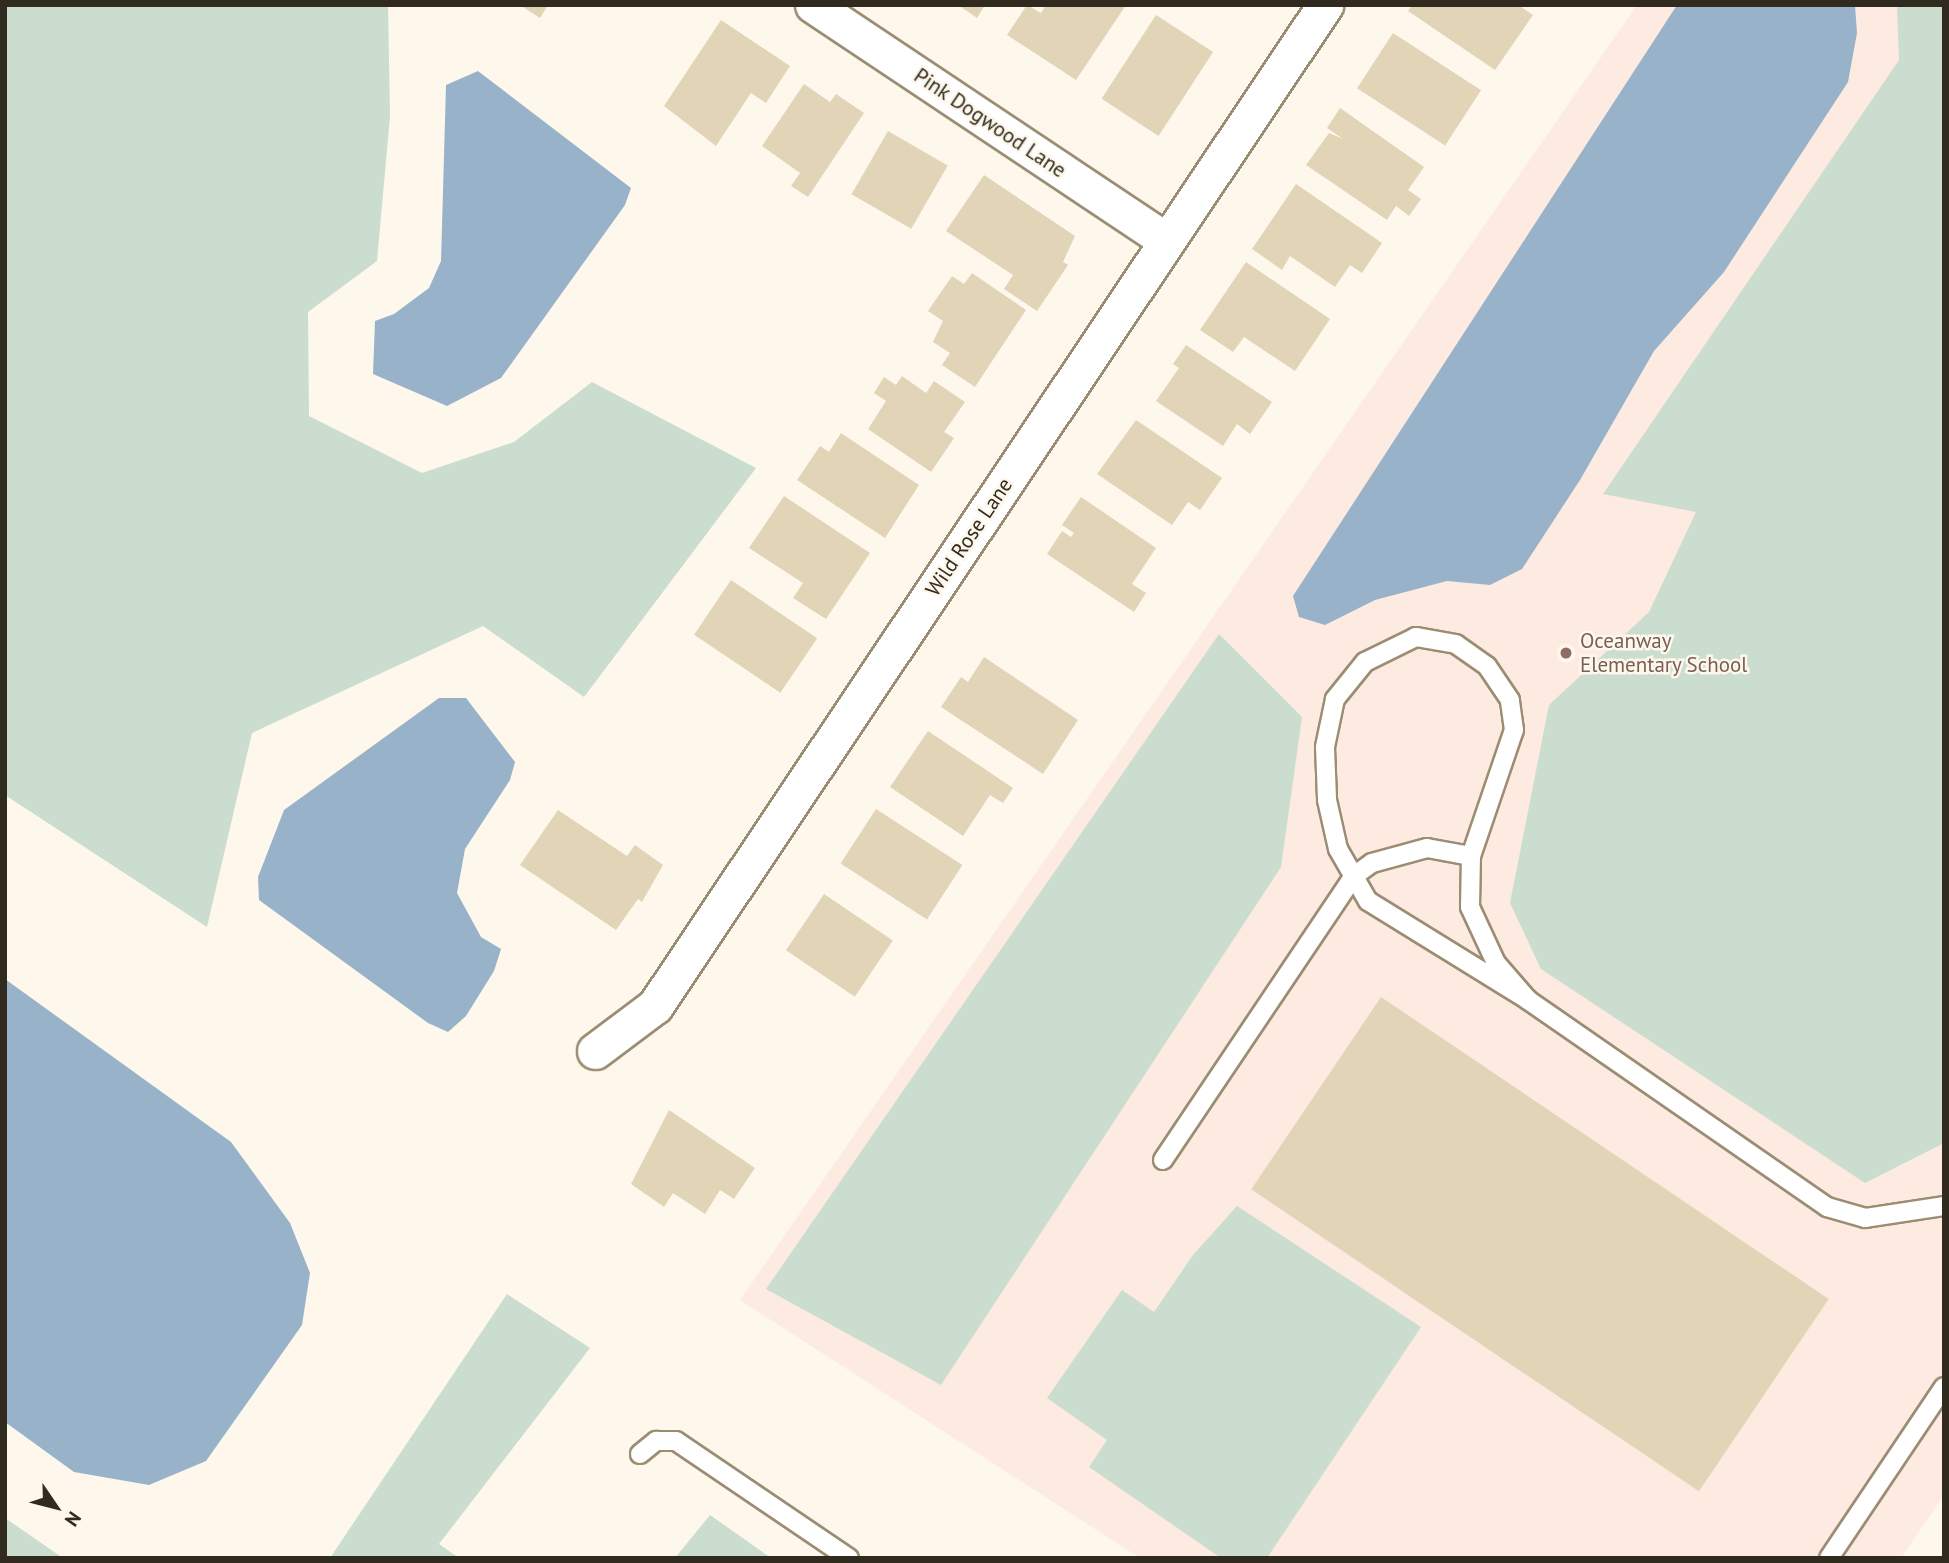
<!DOCTYPE html>
<style>
body{margin:0}
#map{position:relative;width:1949px;height:1563px;overflow:hidden;background:#fef7ec;font-family:"PT Sans",sans-serif}
div>[style]{position:absolute}
.education>*{inset:0;background:#fdeae1}
.green>*{inset:0;background:#caddcf}
.water>*{inset:0;background:#98b3c9}
.building>*{inset:0;background:#e2d4b7;transform-origin:0 0}
.roads{filter:drop-shadow(2px 0 #9b8d72) drop-shadow(-2px 0 #9b8d72) drop-shadow(0 2px #9b8d72) drop-shadow(0 -2px #9b8d72)}
.service>*{height:18px;margin:-9px;padding:0 9px;transform-origin:9px;border-radius:9px;background:#fff}
.minor>*{height:35px;margin:-17.5px;padding:0 17.5px;transform-origin:17.5px;border-radius:17.5px;background:#fff}
.dots>*{width:19px;height:19px;translate:-50% -50%;box-sizing:border-box;border:4px solid #fef7ec;border-radius:50%}
span{translate:-50% -50%;white-space:nowrap;text-align:center;line-height:1.15;-webkit-text-stroke:5px #fef7ec;paint-order:stroke}
.street-label{font-size:21px;color:#302a1f}
.education-label{font-size:21px;color:#785e54}
.left{translate:0 -50%;text-align:left}
.frame{position:absolute;inset:0;border:7px solid #302a1f;pointer-events:none}
.north{position:absolute;left:21px;top:1472px;width:70px;height:70px;-webkit-text-stroke:5px #fef7ec;paint-order:stroke;rotate:125deg;font-size:19px;font-weight:700;line-height:28px;text-align:center;color:#302a1f}
.north::after{content:'';display:block;margin:auto;width:24px;height:32px;background:#302a1f;clip-path:polygon(50% 0,100% 100%,50% 72%,0 100%)}
</style>
<div id="map">
<div class="education">
<div style="clip-path:polygon(1637px 5px,1944px 5px,1944px 1495px,1901px 1558px,1140px 1558px,740px 1300px)"></div>
</div>
<div class="green">
<div style="clip-path:polygon(5px 5px,388px 5px,390px 116px,377px 261px,308px 312px,309px 416px,422px 473px,514px 442px,592px 382px,756px 468px,584px 697px,483px 626px,252px 733px,207px 927px,5px 795px)"></div>
<div style="clip-path:polygon(1897px 5px,1944px 5px,1944px 1143px,1865px 1183px,1541px 969px,1510px 903px,1549px 705px,1649px 612px,1696px 512px,1603px 494px,1899px 60px)"></div>
<div style="clip-path:polygon(1219px 634px,1302px 717px,1281px 867px,941px 1385px,766px 1289px)"></div>
<div style="clip-path:polygon(1237px 1206px,1421px 1327px,1267px 1558px,1221px 1558px,1089px 1467px,1107px 1440px,1047px 1398px,1122px 1290px,1154px 1312px,1193px 1255px)"></div>
<div style="clip-path:polygon(507px 1294px,590px 1348px,439px 1544px,459px 1558px,330px 1558px)"></div>
<div style="clip-path:polygon(710px 1515px,771px 1558px,675px 1558px)"></div>
<div style="clip-path:polygon(5px 1518px,63px 1558px,5px 1558px)"></div>
</div>
<div class="water">
<div style="clip-path:polygon(1677px 5px,1855px 5px,1857px 33px,1848px 82px,1724px 272px,1654px 351px,1580px 480px,1522px 569px,1490px 585px,1447px 581px,1375px 600px,1325px 625px,1299px 617px,1293px 596px)"></div>
<div style="clip-path:polygon(478px 71px,631px 188px,625px 205px,501px 378px,447px 406px,373px 374px,375px 321px,394px 314px,429px 288px,441px 261px,446px 85px)"></div>
<div style="clip-path:polygon(439px 698px,466px 698px,515px 762px,510px 780px,465px 849px,457px 893px,481px 937px,501px 949px,494px 971px,466px 1016px,448px 1032px,428px 1023px,259px 900px,258px 877px,284px 810px)"></div>
<div style="clip-path:polygon(5px 979px,231px 1142px,290px 1223px,310px 1273px,302px 1325px,206px 1461px,149px 1485px,74px 1472px,5px 1422px)"></div>
</div>
<div class="building">
<div style="clip-path:polygon(520px 5px,548px 5px,540px 18px)"></div>
<div style="clip-path:polygon(958px 5px,985px 5px,977px 18px)"></div>
<div style="clip-path:polygon(1027px 5px,1041px 13px,1046px 5px,1126px 5px,1076px 80px,1007px 35px)"></div>
<div style="clip-path:polygon(1412px 5px,1518px 5px,1533px 15px,1495px 70px,1408px 11px)"></div>
<div style="left:1156px;top:15px;width:68px;height:100px;rotate:33deg"></div>
<div style="clip-path:polygon(721px 20px,790px 66px,766px 103px,751px 93px,716px 146px,664px 106px)"></div>
<div style="left:1393px;top:33px;width:105px;height:66px;rotate:33deg"></div>
<div style="clip-path:polygon(804px 84px,830px 102px,836px 94px,864px 113px,808px 197px,791px 186px,800px 173px,762px 146px)"></div>
<div style="clip-path:polygon(1340px 108px,1424px 167px,1408px 190px,1421px 199px,1409px 216px,1396px 206px,1387px 220px,1306px 165px,1329px 133px,1343px 139px,1327px 128px)"></div>
<div style="left:888px;top:131px;width:69px;height:73px;rotate:30deg"></div>
<div style="clip-path:polygon(984px 175px,1075px 236px,1063px 262px,1068px 265px,1037px 311px,1004px 289px,1013px 275px,946px 231px)"></div>
<div style="clip-path:polygon(1296px 184px,1382px 243px,1362px 273px,1350px 265px,1335px 287px,1290px 256px,1282px 270px,1252px 249px)"></div>
<div style="clip-path:polygon(1246px 262px,1330px 319px,1295px 371px,1244px 337px,1233px 352px,1200px 330px)"></div>
<div style="clip-path:polygon(972px 273px,1026px 310px,975px 387px,942px 365px,950px 353px,933px 342px,943px 321px,928px 311px,952px 276px,964px 284px)"></div>
<div style="clip-path:polygon(1186px 345px,1272px 402px,1250px 434px,1237px 424px,1223px 446px,1156px 401px,1179px 368px,1173px 364px)"></div>
<div style="clip-path:polygon(902px 376px,926px 393px,934px 381px,965px 402px,944px 432px,954px 438px,931px 472px,868px 429px,886px 401px,874px 393px,884px 377px,896px 385px)"></div>
<div style="clip-path:polygon(1136px 420px,1222px 478px,1200px 510px,1188px 502px,1172px 525px,1097px 474px)"></div>
<div style="clip-path:polygon(841px 433px,919px 485px,885px 538px,797px 480px,820px 446px,829px 452px)"></div>
<div style="clip-path:polygon(784px 496px,870px 553px,826px 619px,793px 598px,803px 583px,749px 548px)"></div>
<div style="clip-path:polygon(1081px 497px,1156px 548px,1132px 584px,1146px 593px,1134px 612px,1047px 554px,1062px 531px,1071px 537px,1074px 533px,1062px 525px)"></div>
<div style="left:731px;top:580px;width:104px;height:66px;rotate:34deg"></div>
<div style="clip-path:polygon(984px 657px,1078px 720px,1043px 774px,941px 707px,961px 677px,968px 682px)"></div>
<div style="clip-path:polygon(928px 731px,1013px 788px,1003px 803px,990px 795px,963px 836px,890px 787px)"></div>
<div style="left:876px;top:809px;width:103px;height:65px;rotate:33deg"></div>
<div style="clip-path:polygon(558px 810px,627px 856px,635px 845px,663px 865px,642px 902px,638px 899px,616px 930px,520px 865px)"></div>
<div style="left:824px;top:894px;width:83px;height:68px;rotate:34deg"></div>
<div style="left:1381px;top:997px;width:540px;height:232px;rotate:34deg"></div>
<div style="clip-path:polygon(669px 1110px,755px 1168px,734px 1199px,720px 1190px,705px 1214px,673px 1193px,664px 1207px,631px 1184px)"></div>
</div>
<div class="roads">
<div class="service">
<div style="left:1528px;top:1000px;width:49px;rotate:-130.9deg"></div>
<div style="left:1496px;top:963px;width:62px;rotate:-114.9deg"></div>
<div style="left:1470px;top:907px;width:51px;rotate:-88.9deg"></div>
<div style="left:1471px;top:856px;width:133px;rotate:-71.2deg"></div>
<div style="left:1514px;top:730px;width:30px;rotate:-98deg"></div>
<div style="left:1510px;top:700px;width:41px;rotate:-124.1deg"></div>
<div style="left:1487px;top:666px;width:38px;rotate:-145deg"></div>
<div style="left:1456px;top:644px;width:41px;rotate:-170.1deg"></div>
<div style="left:1416px;top:637px;width:57px;rotate:153.9deg"></div>
<div style="left:1365px;top:662px;width:48px;rotate:129deg"></div>
<div style="left:1335px;top:699px;width:49px;rotate:101.8deg"></div>
<div style="left:1325px;top:747px;width:53px;rotate:87.8deg"></div>
<div style="left:1327px;top:800px;width:50px;rotate:77.3deg"></div>
<div style="left:1338px;top:849px;width:60px;rotate:60deg"></div>
<div style="left:1368px;top:901px;width:188px;rotate:31.7deg"></div>
<div style="left:1528px;top:1000px;width:364px;rotate:34.7deg"></div>
<div style="left:1827px;top:1207px;width:40px;rotate:16deg"></div>
<div style="left:1865px;top:1218px;width:80px;rotate:-8.6deg"></div>
<div style="left:1163px;top:1160px;width:342px;rotate:-56.1deg"></div>
<div style="left:1354px;top:876px;width:22px;rotate:-36deg"></div>
<div style="left:1372px;top:863px;width:57px;rotate:-15.3deg"></div>
<div style="left:1427px;top:848px;width:45px;rotate:10.3deg"></div>
<div style="left:640px;top:1454px;width:21px;rotate:-39deg"></div>
<div style="left:656px;top:1441px;width:20px"></div>
<div style="left:676px;top:1441px;width:209px;rotate:34.1deg"></div>
<div style="left:1829px;top:1558px;width:206px;rotate:-56.1deg"></div>
</div>
<div class="minor">
<div style="left:813px;top:5px;width:425px;rotate:33.7deg"></div>
<div style="left:595px;top:1051px;width:75px;rotate:-36.9deg"></div>
<div style="left:655px;top:1006px;width:1205px;rotate:-56.2deg"></div>
</div>
</div>
<div class="dots">
<div style="left:1566px;top:653px;background:#8d6e63"></div>
</div>
<div class="street-label">
<span style="left:990px;top:123px;rotate:34deg">Pink Dogwood Lane</span>
<span style="left:969px;top:537px;rotate:-56deg">Wild Rose Lane</span>
</div>
<div class="education-label">
<span class="left" style="left:1580px;top:653px">Oceanway<br>Elementary School</span>
</div>
<div class="frame"></div>
<div class="north">N</div>
</div>
